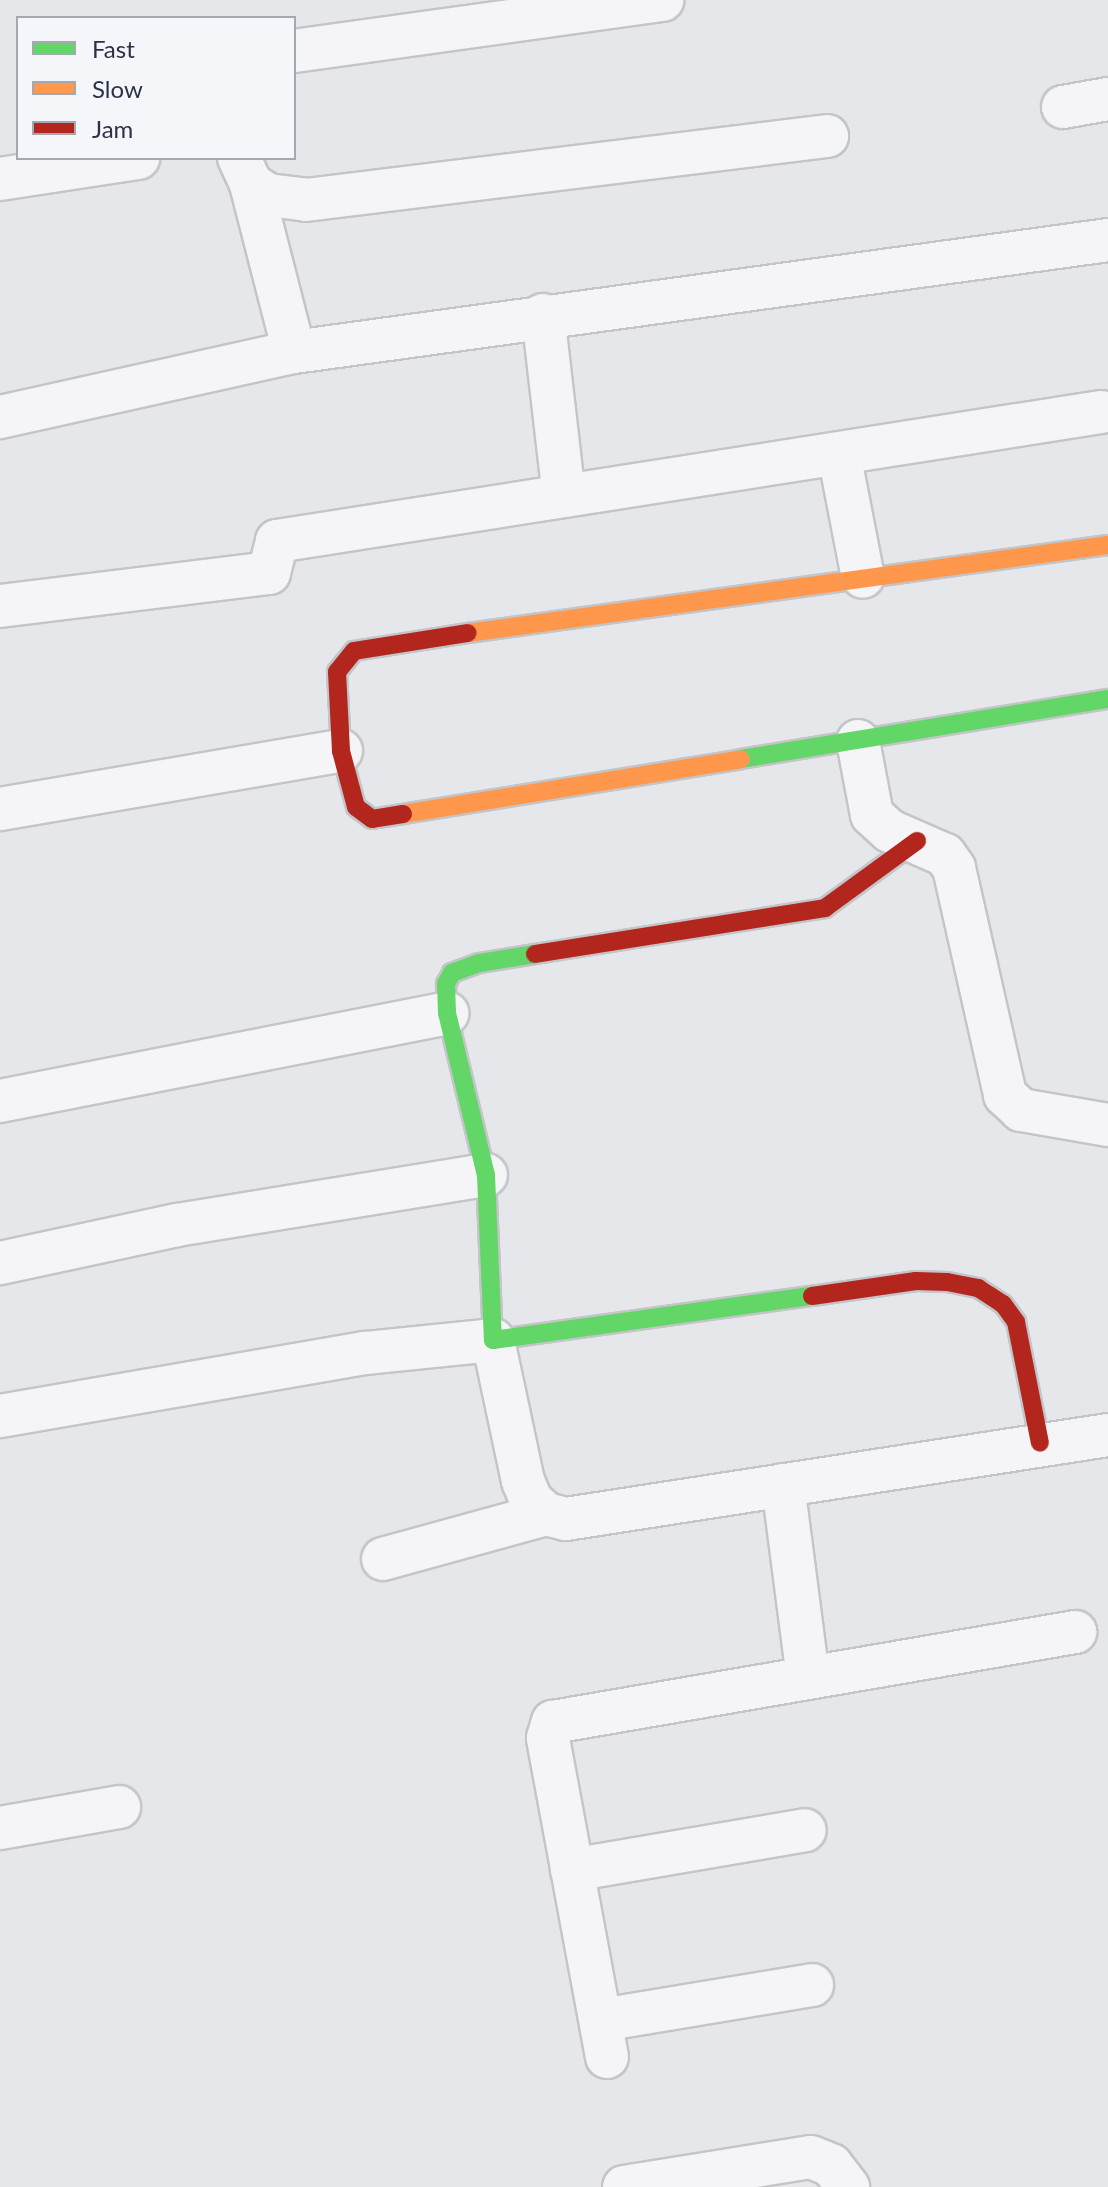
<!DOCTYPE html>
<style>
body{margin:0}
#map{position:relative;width:1108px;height:2187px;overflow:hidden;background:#e6e7ea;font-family:Lato,sans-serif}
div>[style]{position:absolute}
.roads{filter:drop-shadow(2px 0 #c4c5c8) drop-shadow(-2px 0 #c4c5c8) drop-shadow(0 2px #c4c5c8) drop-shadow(0 -2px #c4c5c8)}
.street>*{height:42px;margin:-21px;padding:0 21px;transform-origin:21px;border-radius:21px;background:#f5f5f7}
.fast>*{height:18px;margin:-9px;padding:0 9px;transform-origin:9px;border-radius:9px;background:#63d668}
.slow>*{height:18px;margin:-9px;padding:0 9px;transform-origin:9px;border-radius:9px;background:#ff974d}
.jam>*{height:18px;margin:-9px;padding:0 9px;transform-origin:9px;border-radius:9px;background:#b3261e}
span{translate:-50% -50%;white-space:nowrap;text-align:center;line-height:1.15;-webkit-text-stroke:6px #f4f6f9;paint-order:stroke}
.legend{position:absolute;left:16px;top:16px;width:280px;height:144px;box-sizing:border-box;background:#f4f6f9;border:2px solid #a4a8b1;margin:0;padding:10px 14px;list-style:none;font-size:24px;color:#2b3245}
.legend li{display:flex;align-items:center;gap:16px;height:40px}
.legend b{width:40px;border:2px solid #a4a8b1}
</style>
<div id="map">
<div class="roads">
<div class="street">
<div style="left:294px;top:51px;width:372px;rotate:-7.9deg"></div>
<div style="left:1063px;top:107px;width:46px;rotate:-10.1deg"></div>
<div style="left:239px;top:158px;width:29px;rotate:65deg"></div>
<div style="left:251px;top:184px;width:20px;rotate:33deg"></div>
<div style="left:268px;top:195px;width:38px;rotate:7deg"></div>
<div style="left:306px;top:200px;width:525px;rotate:-7deg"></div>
<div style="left:0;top:179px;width:140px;rotate:-8.7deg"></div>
<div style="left:251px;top:184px;width:173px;rotate:75.6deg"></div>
<div style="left:543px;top:315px;width:182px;rotate:83.4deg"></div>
<div style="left:0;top:417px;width:301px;rotate:-12.5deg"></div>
<div style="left:294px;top:352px;width:822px;rotate:-7.83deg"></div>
<div style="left:839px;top:454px;width:125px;rotate:79deg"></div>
<div style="left:0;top:606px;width:271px;rotate:-7deg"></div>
<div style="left:269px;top:573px;width:33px;rotate:-76deg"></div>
<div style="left:277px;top:541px;width:834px;rotate:-8.9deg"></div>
<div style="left:858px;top:741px;width:75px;rotate:79.3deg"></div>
<div style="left:872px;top:815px;width:24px;rotate:42deg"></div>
<div style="left:890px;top:831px;width:60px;rotate:23.6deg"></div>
<div style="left:945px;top:855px;width:16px;rotate:55deg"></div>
<div style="left:954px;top:868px;width:233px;rotate:77.3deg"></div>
<div style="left:1005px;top:1095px;width:22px;rotate:43deg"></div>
<div style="left:1021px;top:1110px;width:88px;rotate:9.8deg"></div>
<div style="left:0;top:809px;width:346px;rotate:-9.7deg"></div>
<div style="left:0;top:1101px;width:456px;rotate:-11.1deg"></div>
<div style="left:0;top:1263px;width:181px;rotate:-12.1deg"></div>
<div style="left:177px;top:1225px;width:313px;rotate:-9.2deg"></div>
<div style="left:0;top:1416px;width:371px;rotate:-9.8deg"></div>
<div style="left:366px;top:1353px;width:128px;rotate:-5.8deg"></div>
<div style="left:493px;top:1340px;width:144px;rotate:78deg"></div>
<div style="left:523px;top:1481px;width:21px;rotate:67deg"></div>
<div style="left:531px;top:1500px;width:21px;rotate:43deg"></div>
<div style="left:546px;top:1514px;width:21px;rotate:14deg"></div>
<div style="left:566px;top:1519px;width:548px;rotate:-8.81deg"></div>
<div style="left:783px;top:1485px;width:194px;rotate:82.6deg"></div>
<div style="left:383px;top:1559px;width:169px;rotate:-15.4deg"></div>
<div style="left:0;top:1828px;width:121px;rotate:-10deg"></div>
<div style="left:572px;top:1870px;width:236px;rotate:-9.7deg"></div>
<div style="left:601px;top:2020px;width:214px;rotate:-9.4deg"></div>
<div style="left:607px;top:2057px;width:324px;rotate:-100.5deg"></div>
<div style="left:548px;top:1738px;width:17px;rotate:-73deg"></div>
<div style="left:553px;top:1722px;width:530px;rotate:-9.78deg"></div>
<div style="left:624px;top:2187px;width:189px;rotate:-9.1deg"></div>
<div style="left:811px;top:2157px;width:22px;rotate:22deg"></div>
<div style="left:831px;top:2165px;width:28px;rotate:52deg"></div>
</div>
<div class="fast">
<div style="left:741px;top:759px;width:372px;rotate:-9.3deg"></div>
<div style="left:535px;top:954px;width:57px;rotate:170.9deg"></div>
<div style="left:479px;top:963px;width:29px;rotate:160deg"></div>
<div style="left:452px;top:973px;width:13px;rotate:119deg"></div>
<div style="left:446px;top:984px;width:29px;rotate:88deg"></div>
<div style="left:447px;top:1013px;width:167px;rotate:76.5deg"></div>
<div style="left:486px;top:1175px;width:165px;rotate:87.6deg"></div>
<div style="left:493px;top:1340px;width:322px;rotate:-7.9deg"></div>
</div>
<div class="slow">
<div style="left:468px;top:633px;width:646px;rotate:-7.83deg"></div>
<div style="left:403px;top:814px;width:342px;rotate:-9.2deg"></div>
</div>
<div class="jam">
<div style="left:403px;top:814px;width:31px;rotate:171deg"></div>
<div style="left:372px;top:819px;width:20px;rotate:-143deg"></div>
<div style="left:356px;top:807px;width:58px;rotate:-105deg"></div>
<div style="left:341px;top:751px;width:79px;rotate:-92.9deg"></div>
<div style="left:337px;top:672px;width:27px;rotate:-51deg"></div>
<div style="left:354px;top:651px;width:115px;rotate:-9deg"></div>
<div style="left:535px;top:954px;width:294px;rotate:-9deg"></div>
<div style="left:825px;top:908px;width:114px;rotate:-36.1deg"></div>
<div style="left:812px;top:1296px;width:105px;rotate:-8.2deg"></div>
<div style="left:916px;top:1281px;width:31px;rotate:2deg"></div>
<div style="left:947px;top:1282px;width:32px;rotate:11deg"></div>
<div style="left:978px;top:1288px;width:30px;rotate:33deg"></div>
<div style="left:1003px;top:1304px;width:22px;rotate:54deg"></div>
<div style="left:1016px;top:1322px;width:123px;rotate:78.8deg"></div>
</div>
</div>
<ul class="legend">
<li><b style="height:10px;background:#63d668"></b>Fast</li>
<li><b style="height:10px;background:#ff974d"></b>Slow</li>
<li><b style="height:10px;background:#b3261e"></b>Jam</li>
</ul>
</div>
